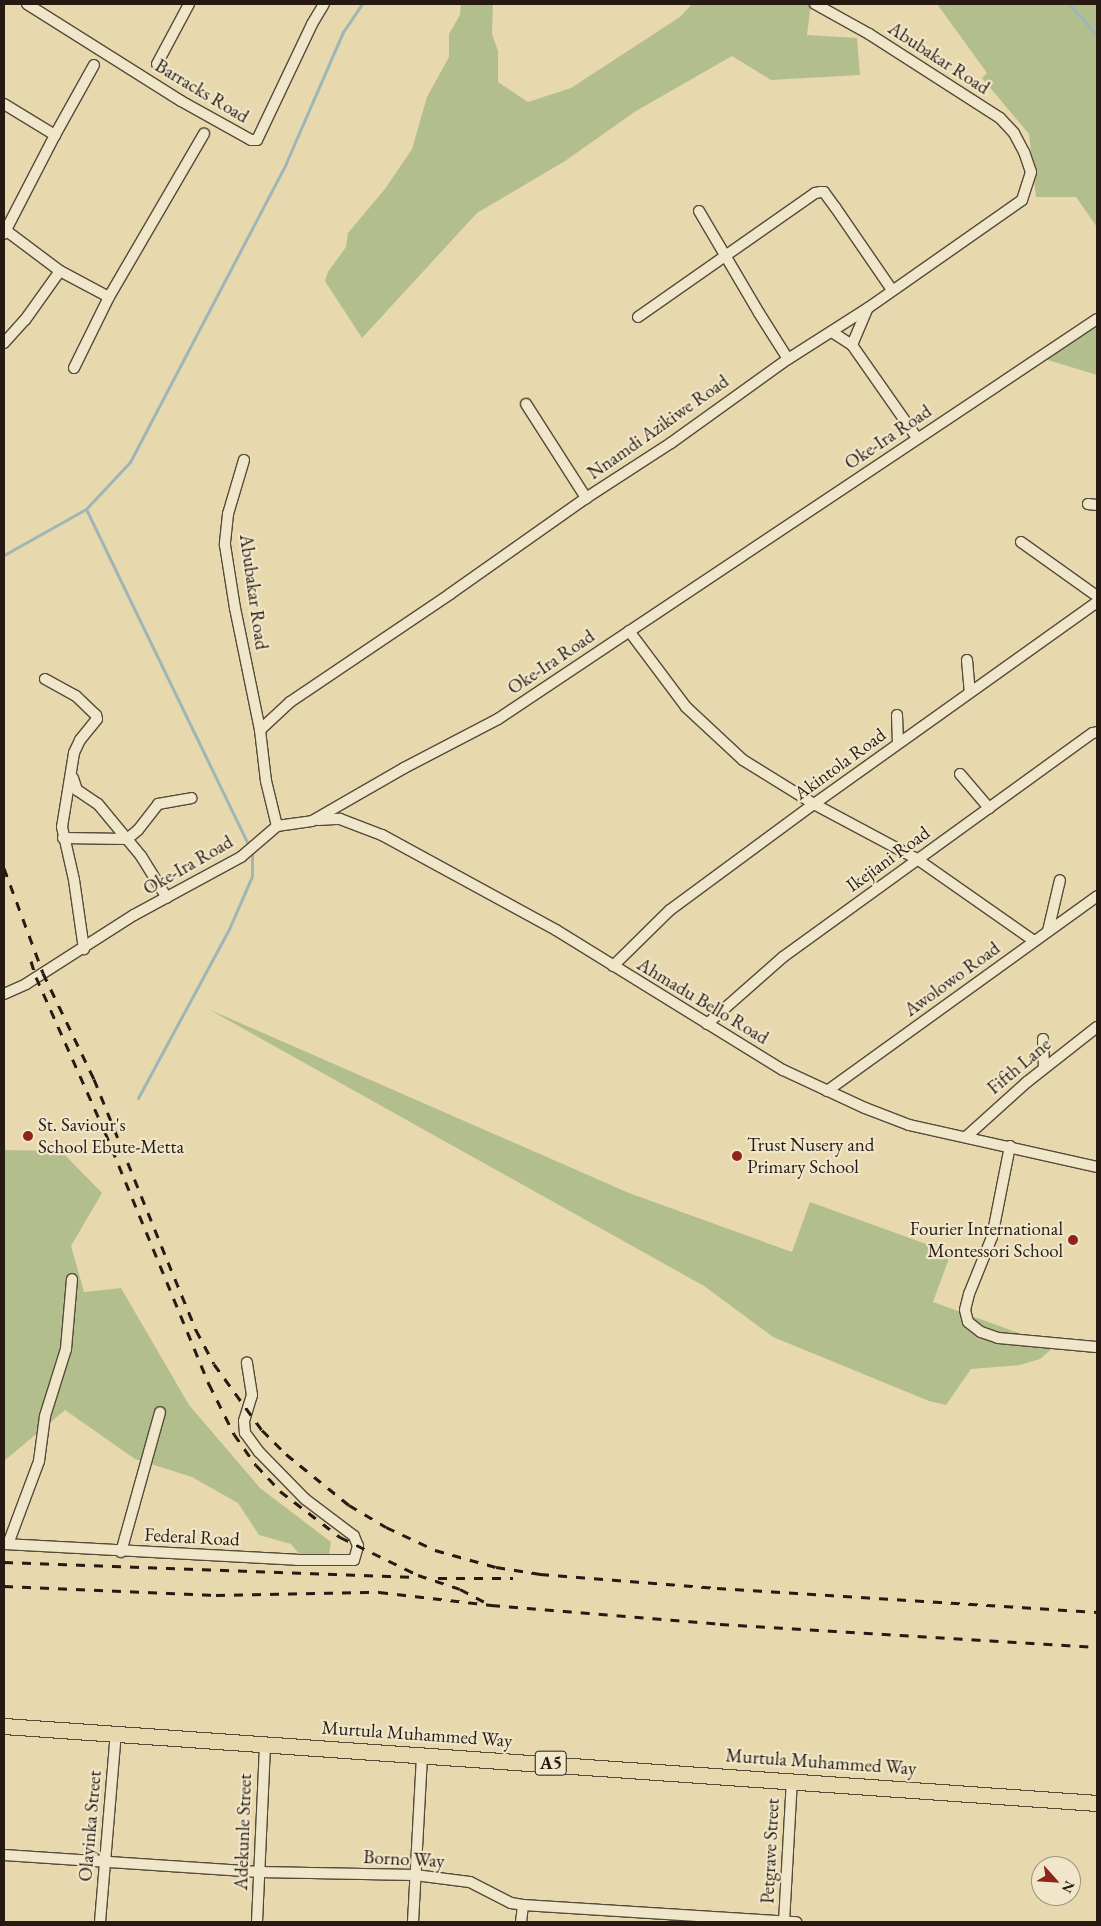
<!DOCTYPE html>
<style>
body{margin:0}
#map{position:relative;width:1101px;height:1926px;overflow:hidden;background:#e8d8ad;font-family:"EB Garamond",serif}
div>[style]{position:absolute}
.green>*{inset:0;background:#b2bf8d}
.stream>*{height:3px;margin:-1.5px;padding:0 1.5px;transform-origin:1.5px;border-radius:1.5px;background:#9eb6b7}
.roads{filter:drop-shadow(1px 0 #564a3a) drop-shadow(-1px 0 #564a3a) drop-shadow(0 1px #564a3a) drop-shadow(0 -1px #564a3a)}
.street>*{height:10px;margin:-5px;padding:0 5px;transform-origin:5px;border-radius:5px;background:#f0e6ca}
.primary>*{height:15px;margin:-7.5px;padding:0 7.5px;transform-origin:7.5px;border-radius:7.5px;background:#e8d8ad}
.rail>*{height:3px;margin-top:-1.5px;transform-origin:0;background:repeating-linear-gradient(90deg,#261a13 0 9px,transparent 0 18px)}
.dots>*{width:14px;height:14px;translate:-50% -50%;box-sizing:border-box;border:2px solid #f0e6ca;border-radius:50%}
span{translate:-50% -50%;white-space:nowrap;text-align:center;line-height:1.15;-webkit-text-stroke:4.5px #f0e6ca;paint-order:stroke}
.shield-label span{padding:1px 4px;background:#f0e6ca;border:1px solid;border-radius:4px;-webkit-text-stroke-width:0}
.shield-label{font-size:18px;color:#261a13;font-weight:700}
.street-label{font-size:19px;color:#261a13}
.poi-label{font-size:19px;color:#261a13}
.left{translate:0 -50%;text-align:left}
.right{translate:-100% -50%;text-align:right}
.frame{position:absolute;inset:0;border:5px solid #261a13;pointer-events:none}
.north{position:absolute;left:1031px;top:1856px;width:50px;height:50px;box-sizing:border-box;background:#f0e6ca;border:1px solid #9f9481;border-radius:50%;rotate:116deg;font-size:14px;font-weight:700;line-height:20px;text-align:center;color:#261a13}
.north::after{content:'';display:block;margin:auto;width:18px;height:22px;background:#8f2418;clip-path:polygon(50% 0,100% 100%,50% 72%,0 100%)}
</style>
<div id="map">
<div class="green">
<div style="clip-path:polygon(461px 4px,493px 4px,492px 34px,498px 51px,498px 82px,528px 102px,571px 88px,680px 17px,692px 4px,811px 4px,807px 35px,857px 38px,860px 75px,771px 80px,732px 56px,636px 111px,565px 161px,477px 213px,362px 338px,325px 281px,328px 272px,346px 247px,348px 233px,385px 189px,412px 149px,427px 97px,449px 57px,449px 34px,460px 15px)"></div>
<div style="clip-path:polygon(937px 4px,1097px 4px,1097px 227px,1076px 197px,1036px 197px,1029px 134px,982px 78px,987px 73px)"></div>
<div style="clip-path:polygon(1097px 315px,1097px 375px,1038px 357px)"></div>
<div style="clip-path:polygon(208px 1009px,629px 1193px,792px 1252px,810px 1202px,951px 1253px,933px 1302px,1055px 1346px,1040px 1359px,1020px 1365px,971px 1369px,946px 1405px,929px 1401px,773px 1337px,704px 1286px)"></div>
<div style="clip-path:polygon(4px 1150px,61px 1151px,102px 1193px,71px 1246px,84px 1292px,121px 1288px,189px 1405px,260px 1488px,331px 1542px,329px 1556px,308px 1565px,291px 1544px,259px 1535px,238px 1503px,192px 1477px,135px 1459px,65px 1410px,4px 1461px)"></div>
</div>
<div class="stream">
<div style="left:1069px;top:4px;width:42px;rotate:47.9deg"></div>
<div style="left:86px;top:509px;width:374px;rotate:64.2deg"></div>
<div style="left:4px;top:555px;width:94px;rotate:-29.3deg"></div>
<div style="left:86px;top:509px;width:64px;rotate:-46.9deg"></div>
<div style="left:130px;top:462px;width:337px;rotate:-62.4deg"></div>
<div style="left:286px;top:163px;width:143px;rotate:-66.5deg"></div>
<div style="left:343px;top:32px;width:34px;rotate:-56deg"></div>
<div style="left:138px;top:1098px;width:192px;rotate:-61.7deg"></div>
<div style="left:229px;top:929px;width:58px;rotate:-66.5deg"></div>
<div style="left:252px;top:876px;width:25px;rotate:-90deg"></div>
</div>
<div class="roads">
<div class="street">
<div style="left:27px;top:4px;width:182px;rotate:32.2deg"></div>
<div style="left:181px;top:101px;width:80px;rotate:29.1deg"></div>
<div style="left:251px;top:140px;width:6px"></div>
<div style="left:257px;top:140px;width:128px;rotate:-64.6deg"></div>
<div style="left:312px;top:24px;width:23px;rotate:-59deg"></div>
<div style="left:157px;top:64px;width:68px;rotate:-61.9deg"></div>
<div style="left:4px;top:104px;width:60px;rotate:31.3deg"></div>
<div style="left:55px;top:135px;width:111px;rotate:117.3deg"></div>
<div style="left:55px;top:135px;width:80px;rotate:-60.9deg"></div>
<div style="left:699px;top:211px;width:118px;rotate:59.5deg"></div>
<div style="left:759px;top:313px;width:54px;rotate:57.8deg"></div>
<div style="left:4px;top:229px;width:70px;rotate:36.9deg"></div>
<div style="left:60px;top:271px;width:55px;rotate:28deg"></div>
<div style="left:638px;top:317px;width:216px;rotate:-35deg"></div>
<div style="left:815px;top:193px;width:6px;rotate:-9deg"></div>
<div style="left:821px;top:192px;width:3px"></div>
<div style="left:824px;top:192px;width:19px;rotate:54deg"></div>
<div style="left:835px;top:207px;width:101px;rotate:55.5deg"></div>
<div style="left:832px;top:332px;width:24px;rotate:33deg"></div>
<div style="left:852px;top:345px;width:113px;rotate:55deg"></div>
<div style="left:4px;top:343px;width:31px;rotate:-48deg"></div>
<div style="left:25px;top:320px;width:60px;rotate:-54.5deg"></div>
<div style="left:852px;top:345px;width:39px;rotate:-67deg"></div>
<div style="left:74px;top:368px;width:79px;rotate:-63.8deg"></div>
<div style="left:109px;top:297px;width:189px;rotate:-59.8deg"></div>
<div style="left:526px;top:404px;width:112px;rotate:57.4deg"></div>
<div style="left:244px;top:460px;width:56px;rotate:106.5deg"></div>
<div style="left:228px;top:514px;width:31px;rotate:96deg"></div>
<div style="left:225px;top:545px;width:64px;rotate:81deg"></div>
<div style="left:235px;top:608px;width:125px;rotate:78.4deg"></div>
<div style="left:260px;top:730px;width:51px;rotate:83.3deg"></div>
<div style="left:266px;top:781px;width:46px;rotate:76.3deg"></div>
<div style="left:1088px;top:504px;width:9px;rotate:6deg"></div>
<div style="left:1021px;top:542px;width:90px;rotate:35.5deg"></div>
<div style="left:629px;top:631px;width:95px;rotate:53.1deg"></div>
<div style="left:686px;top:707px;width:78px;rotate:42.9deg"></div>
<div style="left:743px;top:760px;width:84px;rotate:31.8deg"></div>
<div style="left:814px;top:804px;width:117px;rotate:28.1deg"></div>
<div style="left:917px;top:859px;width:143px;rotate:35deg"></div>
<div style="left:967px;top:660px;width:32px;rotate:85deg"></div>
<div style="left:45px;top:679px;width:35px;rotate:29deg"></div>
<div style="left:76px;top:696px;width:28px;rotate:44deg"></div>
<div style="left:96px;top:715px;width:4px;rotate:76deg"></div>
<div style="left:97px;top:719px;width:27px;rotate:129deg"></div>
<div style="left:80px;top:740px;width:14px;rotate:115deg"></div>
<div style="left:74px;top:753px;width:75px;rotate:99.2deg"></div>
<div style="left:62px;top:827px;width:54px;rotate:77.2deg"></div>
<div style="left:74px;top:880px;width:70px;rotate:81.8deg"></div>
<div style="left:897px;top:715px;width:28px;rotate:88deg"></div>
<div style="left:260px;top:730px;width:41px;rotate:-43deg"></div>
<div style="left:290px;top:702px;width:193px;rotate:-34deg"></div>
<div style="left:450px;top:594px;width:166px;rotate:-35.2deg"></div>
<div style="left:586px;top:498px;width:101px;rotate:-32.9deg"></div>
<div style="left:671px;top:443px;width:144px;rotate:-35.7deg"></div>
<div style="left:788px;top:359px;width:95px;rotate:-32.5deg"></div>
<div style="left:868px;top:308px;width:188px;rotate:-35deg"></div>
<div style="left:1022px;top:200px;width:29px;rotate:-72deg"></div>
<div style="left:1031px;top:172px;width:21px;rotate:-109deg"></div>
<div style="left:1024px;top:152px;width:21px;rotate:-118deg"></div>
<div style="left:1014px;top:133px;width:21px;rotate:-133deg"></div>
<div style="left:1000px;top:118px;width:156px;rotate:-147.3deg"></div>
<div style="left:869px;top:34px;width:62px;rotate:-150.9deg"></div>
<div style="left:960px;top:774px;width:45px;rotate:49.5deg"></div>
<div style="left:73px;top:778px;width:13px;rotate:72deg"></div>
<div style="left:77px;top:790px;width:25px;rotate:34deg"></div>
<div style="left:98px;top:804px;width:67px;rotate:50.4deg"></div>
<div style="left:141px;top:856px;width:49px;rotate:58.2deg"></div>
<div style="left:318px;top:820px;width:22px;rotate:-3deg"></div>
<div style="left:340px;top:819px;width:45px;rotate:20.9deg"></div>
<div style="left:382px;top:835px;width:198px;rotate:28.6deg"></div>
<div style="left:556px;top:930px;width:267px;rotate:31.7deg"></div>
<div style="left:783px;top:1070px;width:90px;rotate:24.9deg"></div>
<div style="left:865px;top:1108px;width:47px;rotate:21.1deg"></div>
<div style="left:909px;top:1125px;width:193px;rotate:12.6deg"></div>
<div style="left:63px;top:838px;width:64px;rotate:0.9deg"></div>
<div style="left:127px;top:839px;width:14px;rotate:-39deg"></div>
<div style="left:138px;top:830px;width:33px;rotate:-52deg"></div>
<div style="left:158px;top:804px;width:34px;rotate:-10deg"></div>
<div style="left:1048px;top:931px;width:52px;rotate:-76.8deg"></div>
<div style="left:613px;top:966px;width:80px;rotate:-44.5deg"></div>
<div style="left:670px;top:910px;width:179px;rotate:-36.4deg"></div>
<div style="left:814px;top:804px;width:348px;rotate:-35.5deg"></div>
<div style="left:4px;top:994px;width:24px;rotate:-24deg"></div>
<div style="left:26px;top:984px;width:128px;rotate:-32.6deg"></div>
<div style="left:134px;top:915px;width:122px;rotate:-28.5deg"></div>
<div style="left:241px;top:857px;width:48px;rotate:-40.7deg"></div>
<div style="left:277px;top:826px;width:35px;rotate:-8deg"></div>
<div style="left:312px;top:821px;width:106px;rotate:-29.9deg"></div>
<div style="left:404px;top:768px;width:106px;rotate:-27.5deg"></div>
<div style="left:498px;top:719px;width:720px;rotate:-33.73deg"></div>
<div style="left:707px;top:1024px;width:101px;rotate:-41.4deg"></div>
<div style="left:783px;top:957px;width:382px;rotate:-35.9deg"></div>
<div style="left:1093px;top:733px;width:4px;rotate:-14deg"></div>
<div style="left:1043px;top:1039px;width:29px;rotate:88deg"></div>
<div style="left:827px;top:1091px;width:333px;rotate:-35.8deg"></div>
<div style="left:967px;top:1136px;width:81px;rotate:-42deg"></div>
<div style="left:1027px;top:1082px;width:89px;rotate:-38.2deg"></div>
<div style="left:1010px;top:1146px;width:93px;rotate:101.2deg"></div>
<div style="left:992px;top:1237px;width:61px;rotate:112deg"></div>
<div style="left:969px;top:1294px;width:16px;rotate:104deg"></div>
<div style="left:965px;top:1310px;width:12px;rotate:76deg"></div>
<div style="left:968px;top:1322px;width:16px;rotate:38deg"></div>
<div style="left:981px;top:1332px;width:18px;rotate:19deg"></div>
<div style="left:998px;top:1338px;width:99px;rotate:5.2deg"></div>
<div style="left:4px;top:1544px;width:293px;rotate:3.1deg"></div>
<div style="left:297px;top:1560px;width:57px"></div>
<div style="left:354px;top:1560px;width:15px;rotate:-74deg"></div>
<div style="left:358px;top:1546px;width:11px;rotate:-112deg"></div>
<div style="left:354px;top:1536px;width:61px;rotate:-142.9deg"></div>
<div style="left:305px;top:1499px;width:66px;rotate:-134.4deg"></div>
<div style="left:259px;top:1452px;width:24px;rotate:-126deg"></div>
<div style="left:245px;top:1433px;width:12px;rotate:-95deg"></div>
<div style="left:244px;top:1421px;width:27px;rotate:-73deg"></div>
<div style="left:252px;top:1395px;width:33px;rotate:-99deg"></div>
<div style="left:8px;top:1544px;width:89px;rotate:-69.5deg"></div>
<div style="left:39px;top:1461px;width:45px;rotate:-82.4deg"></div>
<div style="left:45px;top:1416px;width:70px;rotate:-72.6deg"></div>
<div style="left:66px;top:1349px;width:70px;rotate:-85.1deg"></div>
<div style="left:121px;top:1552px;width:145px;rotate:-74.4deg"></div>
<div style="left:4px;top:1855px;width:256px;rotate:3.8deg"></div>
<div style="left:259px;top:1872px;width:156px;rotate:1.1deg"></div>
<div style="left:415px;top:1875px;width:55px;rotate:7.3deg"></div>
<div style="left:470px;top:1882px;width:46px;rotate:27.1deg"></div>
<div style="left:511px;top:1903px;width:12px;rotate:9deg"></div>
<div style="left:523px;top:1905px;width:274px;rotate:3.6deg"></div>
<div style="left:100px;top:1922px;width:190px;rotate:-85.2deg"></div>
<div style="left:257px;top:1922px;width:179px;rotate:-87.4deg"></div>
<div style="left:413px;top:1922px;width:167px;rotate:-86.9deg"></div>
<div style="left:521px;top:1922px;width:17px;rotate:-83deg"></div>
<div style="left:784px;top:1922px;width:141px;rotate:-86.8deg"></div>
</div>
<div class="primary">
<div style="left:4px;top:1726px;width:1096px;rotate:4.03deg"></div>
</div>
</div>
<div class="rail">
<div style="left:4px;top:868px;width:112px;rotate:69.6deg"></div>
<div style="left:43px;top:973px;width:118px;rotate:64.3deg"></div>
<div style="left:94px;top:1079px;width:197px;rotate:68deg"></div>
<div style="left:168px;top:1262px;width:74px;rotate:67.6deg"></div>
<div style="left:196px;top:1330px;width:38px;rotate:62deg"></div>
<div style="left:214px;top:1364px;width:82px;rotate:54deg"></div>
<div style="left:262px;top:1430px;width:34px;rotate:45deg"></div>
<div style="left:286px;top:1454px;width:81px;rotate:39deg"></div>
<div style="left:349px;top:1505px;width:43px;rotate:30.7deg"></div>
<div style="left:386px;top:1527px;width:54px;rotate:25.1deg"></div>
<div style="left:435px;top:1550px;width:63px;rotate:15.6deg"></div>
<div style="left:496px;top:1567px;width:45px;rotate:9deg"></div>
<div style="left:540px;top:1574px;width:178px;rotate:4.5deg"></div>
<div style="left:717px;top:1588px;width:381px;rotate:3.6deg"></div>
<div style="left:31px;top:961px;width:17px;rotate:73deg"></div>
<div style="left:36px;top:977px;width:170px;rotate:66deg"></div>
<div style="left:105px;top:1132px;width:273px;rotate:67.6deg"></div>
<div style="left:209px;top:1384px;width:56px;rotate:63.4deg"></div>
<div style="left:234px;top:1434px;width:38px;rotate:55deg"></div>
<div style="left:256px;top:1465px;width:35px;rotate:47deg"></div>
<div style="left:280px;top:1491px;width:76px;rotate:37.5deg"></div>
<div style="left:340px;top:1537px;width:87px;rotate:26deg"></div>
<div style="left:418px;top:1575px;width:44px;rotate:18.4deg"></div>
<div style="left:460px;top:1589px;width:27px;rotate:28deg"></div>
<div style="left:4px;top:1562px;width:412px;rotate:2.1deg"></div>
<div style="left:438px;top:1578px;width:75px"></div>
<div style="left:4px;top:1586px;width:212px;rotate:2.4deg"></div>
<div style="left:216px;top:1595px;width:163px;rotate:-1.1deg"></div>
<div style="left:379px;top:1592px;width:113px;rotate:6.6deg"></div>
<div style="left:491px;top:1605px;width:230px;rotate:4.7deg"></div>
<div style="left:720px;top:1624px;width:378px;rotate:3.5deg"></div>
</div>
<div class="dots">
<div style="left:28px;top:1136px;background:#8f2418"></div>
<div style="left:737px;top:1156px;background:#8f2418"></div>
<div style="left:1073px;top:1240px;background:#8f2418"></div>
</div>
<div class="shield-label">
<span style="left:551px;top:1763px">A5</span>
</div>
<div class="street-label">
<span style="left:939px;top:58px;rotate:33deg">Abubakar Road</span>
<span style="left:202px;top:91px;rotate:31deg">Barracks Road</span>
<span style="left:658px;top:427px;rotate:-35deg">Nnamdi Azikiwe Road</span>
<span style="left:888px;top:437px;rotate:-34deg">Oke-Ira Road</span>
<span style="left:254px;top:592px;rotate:82deg">Abubakar Road</span>
<span style="left:551px;top:662px;rotate:-34deg">Oke-Ira Road</span>
<span style="left:840px;top:764px;rotate:-36deg">Akintola Road</span>
<span style="left:888px;top:859px;rotate:-36deg">Ikejiani Road</span>
<span style="left:188px;top:865px;rotate:-30deg">Oke-Ira Road</span>
<span style="left:952px;top:979px;rotate:-36deg">Awolowo Road</span>
<span style="left:703px;top:1001px;rotate:31deg">Ahmadu Bello Road</span>
<span style="left:1019px;top:1066px;rotate:-40deg">Fifth Lane</span>
<span style="left:192px;top:1537px;rotate:3deg">Federal Road</span>
<span style="left:417px;top:1734px;rotate:4deg">Murtula Muhammed Way</span>
<span style="left:821px;top:1762px;rotate:4deg">Murtula Muhammed Way</span>
<span style="left:90px;top:1826px;rotate:-85deg">Olayinka Street</span>
<span style="left:243px;top:1832px;rotate:-88deg">Adekunle Street</span>
<span style="left:770px;top:1851px;rotate:-87deg">Petgrave Street</span>
<span style="left:404px;top:1859px;rotate:3deg">Borno Way</span>
</div>
<div class="poi-label">
<span class="left" style="left:38px;top:1136px">St. Saviour's<br>School Ebute-Metta</span>
<span class="left" style="left:747px;top:1156px">Trust Nusery and<br>Primary School</span>
<span class="right" style="left:1063px;top:1240px">Fourier International<br>Montessori School</span>
</div>
<div class="frame"></div>
<div class="north">N</div>
</div>
